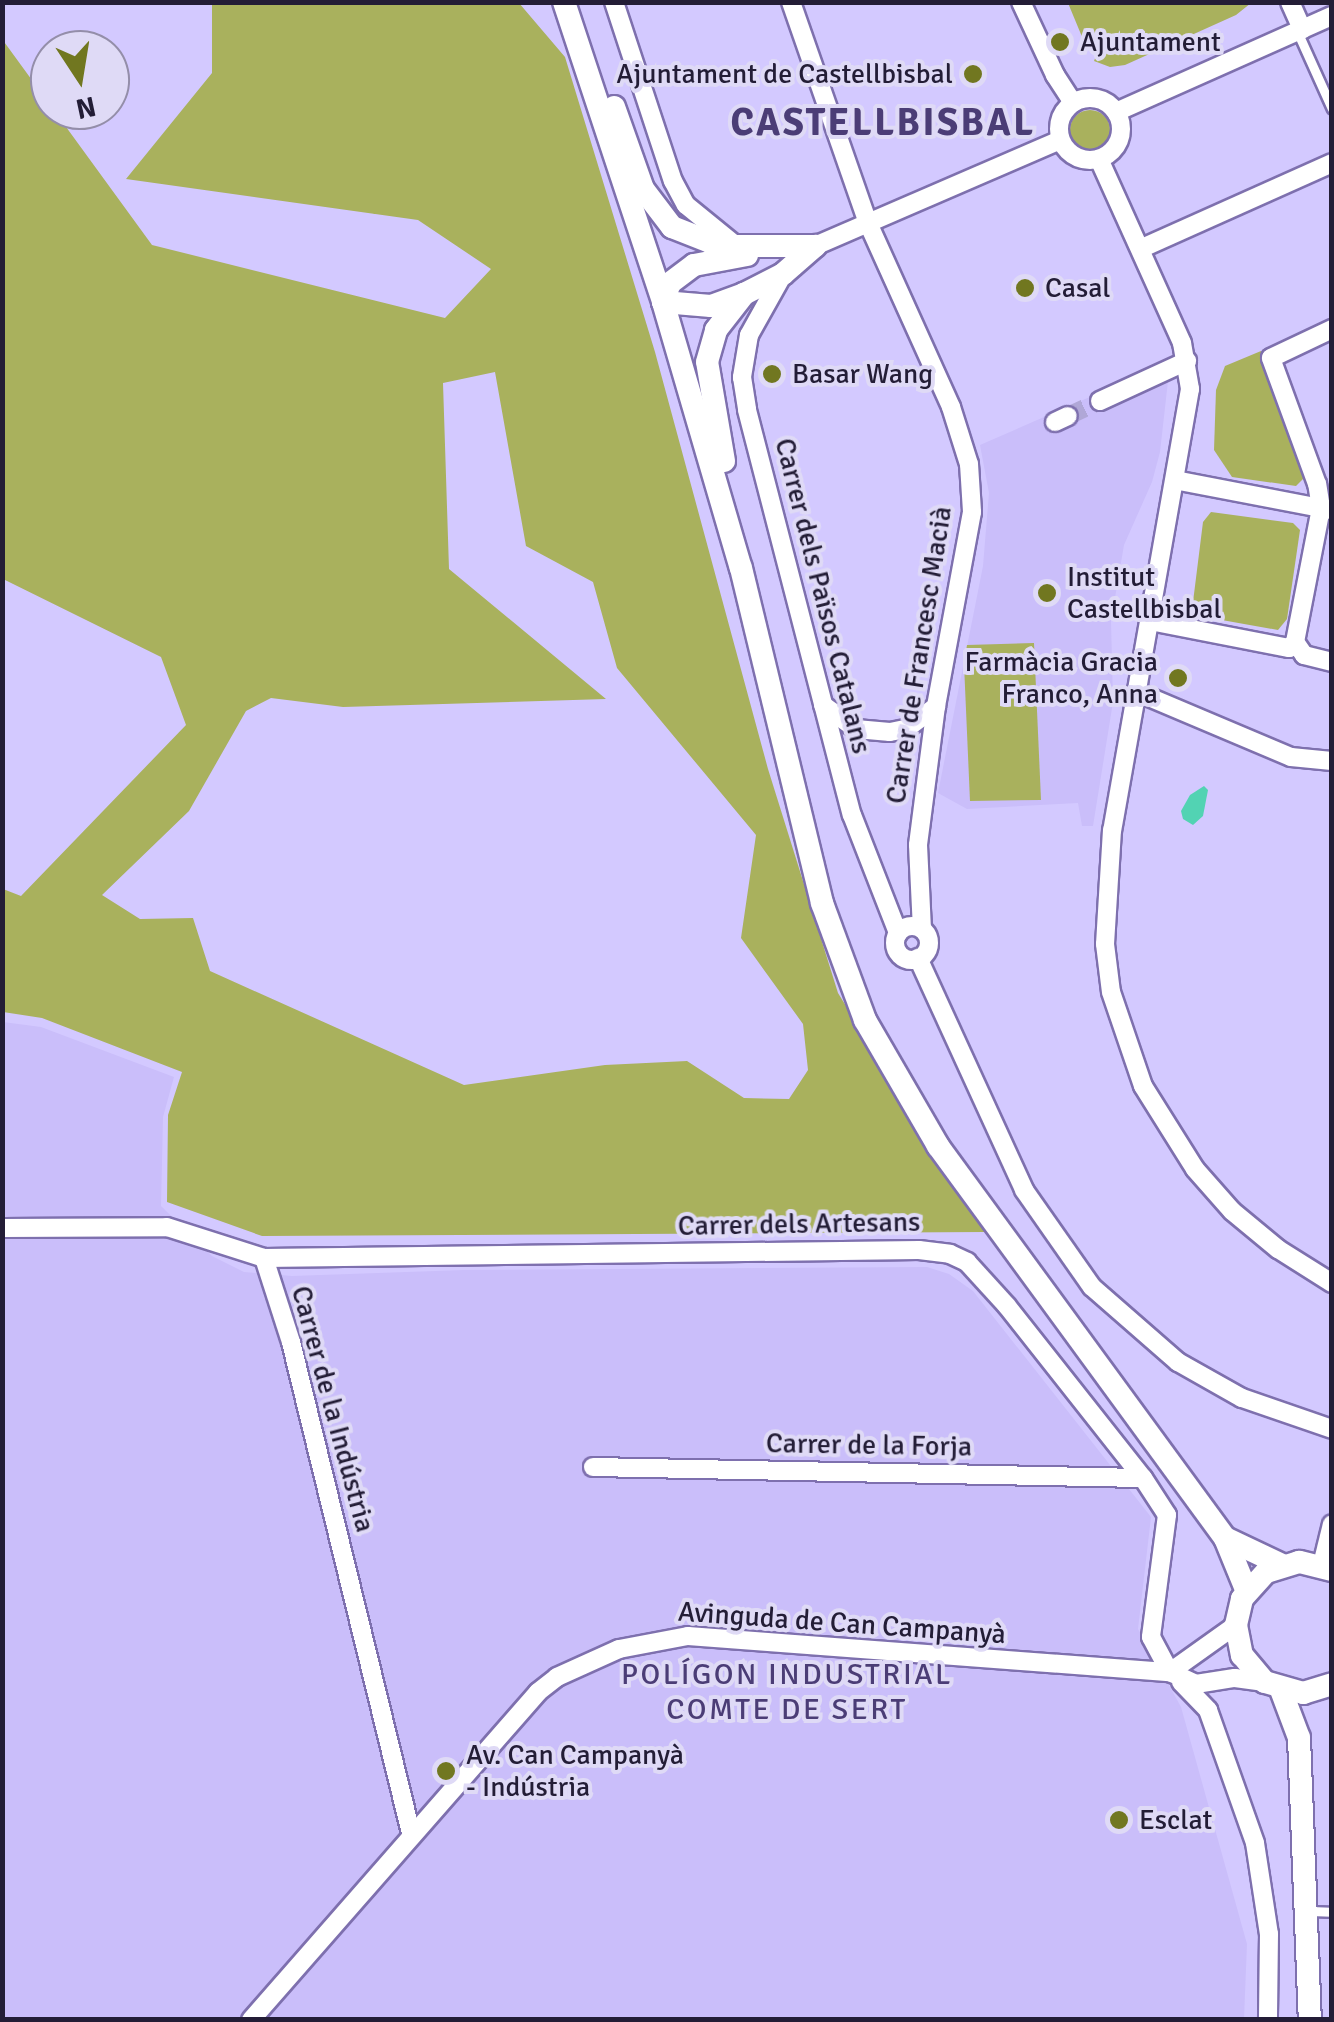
<!DOCTYPE html>
<meta charset="utf-8">
<style>
body{margin:0}
#map{position:relative;width:1334px;height:2022px;overflow:hidden;background:#d3c9ff;font-family:Signika,sans-serif}
div>[style]{position:absolute}
.built>*{inset:0;background:#cabefa}
.green>*{inset:0;background:#a9b15d}
.round{border-radius:50%}
.water>*{inset:0;background:#52d3b3}
.minor-tunnel>*{height:18px;margin-top:-9px;transform-origin:0;background:repeating-linear-gradient(90deg,#b0a7d7 0 18px,transparent 0 27px)}
.roads{filter:drop-shadow(2px 0 #7e70ae) drop-shadow(-2px 0 #7e70ae) drop-shadow(0 2px #7e70ae) drop-shadow(0 -2px #7e70ae)}
.service>*{height:9px;margin:-4.5px;padding:0 4.5px;transform-origin:4.5px;border-radius:4.5px;background:#fff}
.minor>*{height:18px;margin:-9px;padding:0 9px;transform-origin:9px;border-radius:9px;background:#fff}
.minor>.ring{margin:-9px;padding:0;box-sizing:content-box;background:none;border:18px solid #fff;border-radius:50%}
.tertiary>*{height:22px;margin:-11px;padding:0 11px;transform-origin:11px;border-radius:11px;background:#fff}
.dots>*{width:28px;height:28px;translate:-50% -50%;box-sizing:border-box;border:5px solid #dfdaf6;border-radius:50%}
span{translate:-50% -50%;white-space:nowrap;text-align:center;line-height:1.15;-webkit-text-stroke:8px #dfdaf6;paint-order:stroke}
.poi-label{font-size:28px;color:#231d36}
.left{translate:0 -50%;text-align:left}
.right{translate:-100% -50%;text-align:right}
.street-label{font-size:28px;color:#231d36}
.neighbourhood-label{font-size:30px;color:#4b3d76;letter-spacing:2.5px}
.district-label{font-size:38px;color:#4b3d76;font-weight:700;letter-spacing:2.5px}
.frame{position:absolute;inset:0;border:5px solid #231d36;pointer-events:none}
.north{position:absolute;left:30px;top:30px;width:100px;height:100px;box-sizing:border-box;background:#dfdaf6;border:2px solid #948ea9;border-radius:50%;rotate:168deg;font-size:28px;font-weight:700;line-height:40px;text-align:center;color:#231d36}
.north::after{content:'';display:block;margin:auto;width:35px;height:45px;background:#717720;clip-path:polygon(50% 0,100% 100%,50% 72%,0 100%)}
</style>
<div id="map">
<div class="built">
<div style="clip-path:polygon(1163px 365px,1168px 381px,1160px 452px,1152px 482px,1124px 545px,1111px 621px,1113px 702px,1093px 826px,1082px 826px,1078px 803px,967px 809px,938px 793px,983px 566px,989px 493px,980px 445px)"></div>
<div style="clip-path:polygon(3px 1022px,41px 1027px,174px 1077px,163px 1117px,161px 1206px,212px 1256px,244px 1272px,292px 1276px,464px 1270px,927px 1267px,949px 1274px,973px 1291px,1151px 1517px,1138px 1629px,1181px 1707px,1247px 1944px,1244px 2019px,3px 2020px)"></div>
</div>
<div class="green">
<div style="clip-path:polygon(evenodd,212px 3px,519px 3px,565px 57px,655px 352px,768px 769px,838px 993px,985px 1232px,262px 1236px,167px 1202px,168px 1115px,182px 1072px,42px 1018px,3px 1012px,3px 889px,21px 896px,186px 725px,161px 657px,3px 579px,2px 39px,152px 245px,445px 318px,491px 269px,418px 220px,126px 179px,212px 73px,212px 3px,495px 372px,526px 546px,593px 582px,617px 668px,756px 835px,741px 938px,803px 1024px,808px 1070px,789px 1099px,744px 1098px,687px 1061px,605px 1065px,464px 1085px,210px 971px,193px 918px,140px 919px,102px 895px,189px 811px,246px 711px,271px 698px,343px 707px,606px 699px,449px 569px,443px 383px,495px 372px)"></div>
<div style="clip-path:polygon(1068px 3px,1067px 3px,1251px 3px,1236px 15px,1125px 65px,1110px 67px,1094px 61px,1096px 56px,1085px 44px)"></div>
<div class="round" style="left:1070px;top:110px;width:40px;height:40px"></div>
<div style="clip-path:polygon(1261px 351px,1306px 476px,1296px 486px,1232px 477px,1214px 450px,1216px 390px,1225px 366px)"></div>
<div style="clip-path:polygon(1211px 512px,1293px 523px,1300px 530px,1287px 619px,1278px 630px,1205px 617px,1192px 610px,1203px 522px)"></div>
<div style="clip-path:polygon(1034px 643px,1041px 800px,970px 801px,964px 664px,967px 645px)"></div>
</div>
<div class="water">
<div style="clip-path:polygon(1204px 786px,1208px 790px,1203px 816px,1193px 825px,1183px 819px,1181px 811px,1190px 795px)"></div>
</div>
<div class="minor-tunnel">
<div style="left:1068px;top:416px;width:35px;rotate:-25deg"></div>
</div>
<div class="roads">
<div class="service">
<div style="left:1297px;top:31px;width:85px;rotate:65.8deg"></div>
<div style="left:1309px;top:1911px;width:23px;rotate:2deg"></div>
</div>
<div class="minor">
<div style="left:614px;top:2px;width:188px;rotate:71.8deg"></div>
<div style="left:673px;top:181px;width:27px;rotate:62deg"></div>
<div style="left:686px;top:205px;width:63px;rotate:39.2deg"></div>
<div style="left:791px;top:2px;width:234px;rotate:70.8deg"></div>
<div style="left:868px;top:223px;width:202px;rotate:65.7deg"></div>
<div style="left:951px;top:407px;width:60px;rotate:72.5deg"></div>
<div style="left:969px;top:464px;width:48px;rotate:86.4deg"></div>
<div style="left:972px;top:512px;width:197px;rotate:100.5deg"></div>
<div style="left:936px;top:706px;width:140px;rotate:97.4deg"></div>
<div style="left:918px;top:845px;width:84px;rotate:87.3deg"></div>
<div style="left:1021px;top:2px;width:81px;rotate:65deg"></div>
<div style="left:1055px;top:75px;width:33px;rotate:57deg"></div>
<div style="left:1290px;top:2px;width:30px;rotate:66deg"></div>
<div class="ring" style="left:1059px;top:98px;width:44px;height:44px"></div>
<div style="left:1116px;top:112px;width:236px;rotate:-24deg"></div>
<div style="left:1099px;top:159px;width:202px;rotate:65.7deg"></div>
<div style="left:1182px;top:343px;width:47px;rotate:80.1deg"></div>
<div style="left:1190px;top:389px;width:448px;rotate:100deg"></div>
<div style="left:1112px;top:830px;width:114px;rotate:93.5deg"></div>
<div style="left:1105px;top:944px;width:48px;rotate:82.9deg"></div>
<div style="left:1111px;top:992px;width:99px;rotate:71.2deg"></div>
<div style="left:1143px;top:1086px;width:98px;rotate:57.9deg"></div>
<div style="left:1195px;top:1169px;width:56px;rotate:48.6deg"></div>
<div style="left:1232px;top:1211px;width:60px;rotate:39.6deg"></div>
<div style="left:1278px;top:1249px;width:64px;rotate:32.2deg"></div>
<div style="left:815px;top:246px;width:267px;rotate:-23.4deg"></div>
<div style="left:1142px;top:248px;width:208px;rotate:-24.1deg"></div>
<div style="left:782px;top:276px;width:68px;rotate:119.2deg"></div>
<div style="left:749px;top:335px;width:43px;rotate:99.5deg"></div>
<div style="left:742px;top:377px;width:33px;rotate:81deg"></div>
<div style="left:747px;top:410px;width:418px;rotate:75.5deg"></div>
<div style="left:852px;top:815px;width:127px;rotate:68.7deg"></div>
<div style="left:1100px;top:401px;width:96px;rotate:-24.7deg"></div>
<div style="left:1055px;top:422px;width:14px;rotate:-25deg"></div>
<div style="left:1175px;top:480px;width:159px;rotate:10.9deg"></div>
<div style="left:1150px;top:621px;width:142px;rotate:11deg"></div>
<div style="left:1289px;top:648px;width:8px;rotate:-45deg"></div>
<div style="left:1295px;top:642px;width:136px;rotate:-79deg"></div>
<div style="left:1321px;top:508px;width:24px;rotate:-99deg"></div>
<div style="left:1317px;top:484px;width:134px;rotate:-110.1deg"></div>
<div style="left:1271px;top:358px;width:68px;rotate:-25.4deg"></div>
<div style="left:1295px;top:642px;width:16px;rotate:55deg"></div>
<div style="left:1304px;top:655px;width:29px;rotate:14deg"></div>
<div style="left:1137px;top:692px;width:167px;rotate:22.9deg"></div>
<div style="left:1291px;top:757px;width:41px;rotate:5.6deg"></div>
<div style="left:823px;top:705px;width:41px;rotate:36deg"></div>
<div style="left:856px;top:729px;width:34px;rotate:5deg"></div>
<div style="left:890px;top:732px;width:16px;rotate:-11deg"></div>
<div style="left:906px;top:729px;width:38px;rotate:-37deg"></div>
<div class="ring" style="left:895px;top:926px;width:16px;height:16px"></div>
<div style="left:918px;top:958px;width:255px;rotate:65.4deg"></div>
<div style="left:1024px;top:1190px;width:118px;rotate:55deg"></div>
<div style="left:1092px;top:1287px;width:114px;rotate:41.1deg"></div>
<div style="left:1178px;top:1362px;width:73px;rotate:29.4deg"></div>
<div style="left:1242px;top:1398px;width:95px;rotate:19deg"></div>
<div style="left:2px;top:1228px;width:165px;rotate:-0.3deg"></div>
<div style="left:167px;top:1227px;width:102px;rotate:17.7deg"></div>
<div style="left:264px;top:1258px;width:655px;rotate:-0.7deg"></div>
<div style="left:919px;top:1250px;width:31px;rotate:7deg"></div>
<div style="left:950px;top:1254px;width:19px;rotate:25deg"></div>
<div style="left:967px;top:1262px;width:59px;rotate:47.7deg"></div>
<div style="left:1007px;top:1306px;width:219px;rotate:51.7deg"></div>
<div style="left:1143px;top:1478px;width:44px;rotate:57deg"></div>
<div style="left:1167px;top:1515px;width:123px;rotate:97.5deg"></div>
<div style="left:1151px;top:1637px;width:40px;rotate:62deg"></div>
<div style="left:264px;top:1258px;width:88px;rotate:72.2deg"></div>
<div style="left:291px;top:1342px;width:505px;rotate:76.27deg"></div>
<div style="left:593px;top:1467px;width:550px;rotate:1.15deg"></div>
<div style="left:1322px;top:1565px;width:42px;rotate:-76.3deg"></div>
<div style="left:1170px;top:1672px;width:81px;rotate:-35.5deg"></div>
<div style="left:1181px;top:1682px;width:39px;rotate:46deg"></div>
<div style="left:1208px;top:1710px;width:141px;rotate:70.5deg"></div>
<div style="left:1255px;top:1843px;width:92px;rotate:81.3deg"></div>
<div style="left:1269px;top:1934px;width:86px;rotate:90.7deg"></div>
<div style="left:251px;top:2020px;width:436px;rotate:-48.8deg"></div>
<div style="left:538px;top:1692px;width:24px;rotate:-38deg"></div>
<div style="left:557px;top:1677px;width:68px;rotate:-24.3deg"></div>
<div style="left:619px;top:1649px;width:70px;rotate:-10.7deg"></div>
<div style="left:688px;top:1636px;width:483px;rotate:4.3deg"></div>
<div style="left:1170px;top:1672px;width:29px;rotate:25deg"></div>
<div style="left:1196px;top:1684px;width:39px;rotate:-9deg"></div>
<div style="left:1235px;top:1678px;width:30px;rotate:8deg"></div>
</div>
<div class="tertiary">
<div style="left:564px;top:2px;width:316px;rotate:71.7deg"></div>
<div style="left:663px;top:302px;width:277px;rotate:73.7deg"></div>
<div style="left:741px;top:568px;width:345px;rotate:76.4deg"></div>
<div style="left:822px;top:903px;width:125px;rotate:69.8deg"></div>
<div style="left:865px;top:1020px;width:146px;rotate:59.9deg"></div>
<div style="left:938px;top:1146px;width:486px;rotate:53.8deg"></div>
<div style="left:1225px;top:1538px;width:58px;rotate:67.8deg"></div>
<div style="left:614px;top:107px;width:87px;rotate:70.5deg"></div>
<div style="left:643px;top:189px;width:48px;rotate:52.7deg"></div>
<div style="left:672px;top:227px;width:41px;rotate:21.5deg"></div>
<div style="left:710px;top:242px;width:25px;rotate:9deg"></div>
<div style="left:735px;top:246px;width:80px"></div>
<div style="left:663px;top:302px;width:20px;rotate:-70deg"></div>
<div style="left:670px;top:283px;width:30px;rotate:-37deg"></div>
<div style="left:694px;top:265px;width:54px;rotate:-10.7deg"></div>
<div style="left:663px;top:302px;width:48px;rotate:4.8deg"></div>
<div style="left:711px;top:306px;width:35px;rotate:-20deg"></div>
<div style="left:744px;top:294px;width:44px;rotate:-27.1deg"></div>
<div style="left:783px;top:274px;width:43px;rotate:-41.2deg"></div>
<div style="left:724px;top:461px;width:100px;rotate:-99.7deg"></div>
<div style="left:707px;top:362px;width:33px;rotate:-74deg"></div>
<div style="left:716px;top:330px;width:46px;rotate:-52.1deg"></div>
<div style="left:1225px;top:1538px;width:63px;rotate:25.3deg"></div>
<div style="left:1332px;top:1570px;width:34px;rotate:-166deg"></div>
<div style="left:1299px;top:1562px;width:34px;rotate:163deg"></div>
<div style="left:1266px;top:1572px;width:36px;rotate:132deg"></div>
<div style="left:1242px;top:1599px;width:27px;rotate:103deg"></div>
<div style="left:1236px;top:1625px;width:31px;rotate:79deg"></div>
<div style="left:1242px;top:1655px;width:35px;rotate:50deg"></div>
<div style="left:1265px;top:1682px;width:40px;rotate:16deg"></div>
<div style="left:1303px;top:1693px;width:30px;rotate:-17deg"></div>
<div style="left:1281px;top:1690px;width:51px;rotate:69.4deg"></div>
<div style="left:1299px;top:1738px;width:282px;rotate:87.8deg"></div>
</div>
</div>
<div class="dots">
<div style="left:1060px;top:42px;background:#717720"></div>
<div style="left:973px;top:74px;background:#717720"></div>
<div style="left:1025px;top:288px;background:#717720"></div>
<div style="left:772px;top:374px;background:#717720"></div>
<div style="left:1047px;top:593px;background:#717720"></div>
<div style="left:1178px;top:678px;background:#717720"></div>
<div style="left:446px;top:1771px;background:#717720"></div>
<div style="left:1119px;top:1820px;background:#717720"></div>
</div>
<div class="poi-label">
<span class="left" style="left:1080px;top:42px">Ajuntament</span>
<span class="right" style="left:953px;top:74px">Ajuntament de Castellbisbal</span>
<span class="left" style="left:1045px;top:288px">Casal</span>
<span class="left" style="left:792px;top:374px">Basar Wang</span>
<span class="left" style="left:1067px;top:593px">Institut<br>Castellbisbal</span>
<span class="right" style="left:1158px;top:678px">Farmàcia Gracia<br>Franco, Anna</span>
<span class="left" style="left:466px;top:1771px">Av. Can Campanyà<br>- Indústria</span>
<span class="left" style="left:1139px;top:1820px">Esclat</span>
</div>
<div class="street-label">
<span style="left:823px;top:596px;rotate:76deg">Carrer dels Països Catalans</span>
<span style="left:919px;top:655px;rotate:-81deg">Carrer de Francesc Macià</span>
<span style="left:799px;top:1224px;rotate:-1deg">Carrer dels Artesans</span>
<span style="left:333px;top:1409px;rotate:75deg">Carrer de la Indústria</span>
<span style="left:869px;top:1445px;rotate:1deg">Carrer de la Forja</span>
<span style="left:842px;top:1623px;rotate:4deg">Avinguda de Can Campanyà</span>
</div>
<div class="neighbourhood-label">
<span style="left:787px;top:1692px">POLÍGON INDUSTRIAL<br>COMTE DE SERT</span>
</div>
<div class="district-label">
<span style="left:883px;top:123px">CASTELLBISBAL</span>
</div>
<div class="frame"></div>
<div class="north">N</div>
</div>
